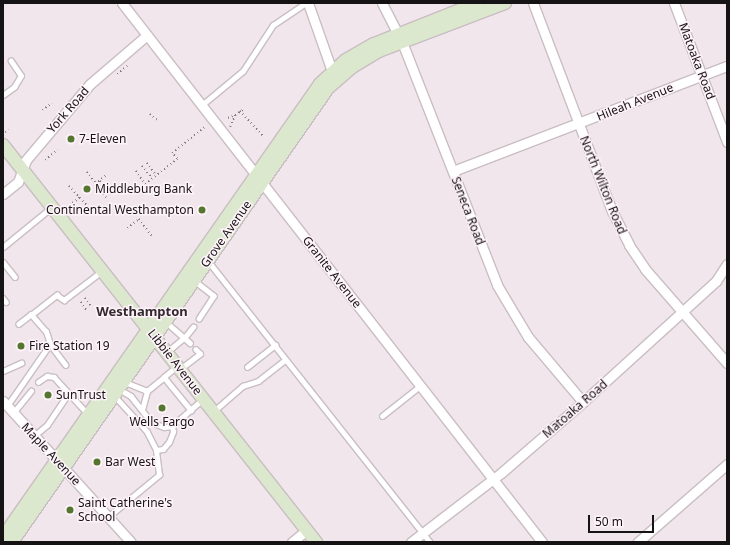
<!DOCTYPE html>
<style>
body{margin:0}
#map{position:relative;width:730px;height:545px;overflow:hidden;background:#f1e6ec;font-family:"Noto Sans",sans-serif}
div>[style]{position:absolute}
.path>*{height:1.5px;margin-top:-0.75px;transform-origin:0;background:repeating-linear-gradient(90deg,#837c80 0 1px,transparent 0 4px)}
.roads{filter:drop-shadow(1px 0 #c9bec3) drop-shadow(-1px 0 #c9bec3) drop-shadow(0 1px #c9bec3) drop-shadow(0 -1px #c9bec3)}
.lane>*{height:4.5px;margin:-2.25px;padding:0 2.25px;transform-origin:2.25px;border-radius:2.25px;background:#fff}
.street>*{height:9px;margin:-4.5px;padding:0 4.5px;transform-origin:4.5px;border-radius:4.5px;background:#fff}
.secondary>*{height:12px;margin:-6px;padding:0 6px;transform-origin:6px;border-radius:6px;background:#dbe8cd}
.dots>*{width:11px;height:11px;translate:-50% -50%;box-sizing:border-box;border:2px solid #fef3f9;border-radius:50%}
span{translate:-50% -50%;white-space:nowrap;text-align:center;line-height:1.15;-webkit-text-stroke:3px #fef3f9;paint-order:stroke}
.street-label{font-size:12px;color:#161315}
.poi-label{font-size:12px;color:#161315}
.left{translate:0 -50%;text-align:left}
.right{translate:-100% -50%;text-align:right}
.neighbourhood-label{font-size:13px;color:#322a2e;font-weight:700}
.frame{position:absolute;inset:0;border:4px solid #161315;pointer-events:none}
.scale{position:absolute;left:588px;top:515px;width:66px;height:18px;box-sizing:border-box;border:2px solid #161315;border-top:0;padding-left:5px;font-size:12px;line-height:14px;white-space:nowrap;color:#161315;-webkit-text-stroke:3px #fef3f9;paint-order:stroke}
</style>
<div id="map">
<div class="path">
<div style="left:117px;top:74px;width:13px;rotate:-39deg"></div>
<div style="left:42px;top:110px;width:12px;rotate:-35deg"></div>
<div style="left:240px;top:111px;width:35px;rotate:47deg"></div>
<div style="left:150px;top:114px;width:9px;rotate:41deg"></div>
<div style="left:228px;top:118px;width:8px;rotate:-23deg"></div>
<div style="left:230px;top:127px;width:13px;rotate:-67deg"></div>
<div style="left:235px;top:115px;width:11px;rotate:-34deg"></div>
<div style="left:5px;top:132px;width:4px;rotate:-27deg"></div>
<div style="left:45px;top:160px;width:16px;rotate:-40deg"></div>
<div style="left:147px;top:163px;width:15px;rotate:53deg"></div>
<div style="left:142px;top:166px;width:16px;rotate:50deg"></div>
<div style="left:136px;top:171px;width:16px;rotate:55deg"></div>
<div style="left:145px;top:184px;width:41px;rotate:-38deg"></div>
<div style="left:177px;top:159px;width:8px;rotate:-130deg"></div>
<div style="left:172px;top:153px;width:43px;rotate:-38.5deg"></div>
<div style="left:87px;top:172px;width:14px;rotate:51deg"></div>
<div style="left:100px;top:181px;width:17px;rotate:50deg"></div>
<div style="left:69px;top:186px;width:33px;rotate:47deg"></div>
<div style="left:106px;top:198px;width:18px;rotate:-128deg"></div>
<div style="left:95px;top:184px;width:14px;rotate:-39deg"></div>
<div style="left:66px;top:208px;width:18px;rotate:-38deg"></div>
<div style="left:127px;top:228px;width:15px;rotate:-37deg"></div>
<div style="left:139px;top:219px;width:21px;rotate:53deg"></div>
<div style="left:85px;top:298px;width:11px;rotate:52deg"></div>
<div style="left:81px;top:302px;width:11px;rotate:56deg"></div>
</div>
<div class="roads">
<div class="lane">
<div style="left:3px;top:95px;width:14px;rotate:-36deg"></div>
<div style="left:14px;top:87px;width:13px;rotate:-58deg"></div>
<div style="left:21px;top:76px;width:18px;rotate:-124deg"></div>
<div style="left:202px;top:105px;width:53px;rotate:-39.7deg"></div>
<div style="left:243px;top:71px;width:55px;rotate:-56.9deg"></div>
<div style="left:273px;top:25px;width:40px;rotate:-34deg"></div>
<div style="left:3px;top:247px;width:63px;rotate:-39.2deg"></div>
<div style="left:3px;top:262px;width:19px;rotate:51deg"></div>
<div style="left:209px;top:262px;width:357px;rotate:51.7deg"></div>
<div style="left:195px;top:281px;width:24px;rotate:38deg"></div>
<div style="left:214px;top:296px;width:27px;rotate:123deg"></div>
<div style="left:3px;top:298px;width:5px;rotate:53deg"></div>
<div style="left:31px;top:315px;width:33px;rotate:-38deg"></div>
<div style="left:57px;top:295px;width:9px;rotate:36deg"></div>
<div style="left:64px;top:300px;width:48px;rotate:-37.3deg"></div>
<div style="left:166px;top:322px;width:32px;rotate:41deg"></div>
<div style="left:50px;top:344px;width:26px;rotate:53deg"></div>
<div style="left:167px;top:352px;width:23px;rotate:-40deg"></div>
<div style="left:185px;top:337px;width:13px;rotate:-51deg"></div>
<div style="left:247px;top:367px;width:36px;rotate:-38deg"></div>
<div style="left:180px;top:369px;width:25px;rotate:-37deg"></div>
<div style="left:200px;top:354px;width:6px;rotate:-135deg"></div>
<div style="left:3px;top:371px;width:20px;rotate:-24deg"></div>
<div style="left:164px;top:377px;width:17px;rotate:-40deg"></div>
<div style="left:38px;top:382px;width:11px;rotate:-34deg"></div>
<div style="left:47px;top:376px;width:7px;rotate:8deg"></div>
<div style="left:54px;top:377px;width:50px;rotate:47.4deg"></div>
<div style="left:125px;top:382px;width:24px;rotate:22deg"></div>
<div style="left:119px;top:389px;width:14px;rotate:30deg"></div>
<div style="left:131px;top:396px;width:33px;rotate:52deg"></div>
<div style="left:151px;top:422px;width:14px;rotate:21deg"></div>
<div style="left:164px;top:427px;width:8px;rotate:-7deg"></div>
<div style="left:172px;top:426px;width:41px;rotate:-41.1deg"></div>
<div style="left:7px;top:406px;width:75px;rotate:-55.3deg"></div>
<div style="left:50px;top:344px;width:13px;rotate:-108deg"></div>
<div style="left:46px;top:332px;width:23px;rotate:-131deg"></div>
<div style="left:31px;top:315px;width:15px;rotate:143deg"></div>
<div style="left:142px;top:410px;width:20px;rotate:-75deg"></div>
<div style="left:147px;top:391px;width:22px;rotate:-39deg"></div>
<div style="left:164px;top:377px;width:43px;rotate:50.7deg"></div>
<div style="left:214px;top:411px;width:38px;rotate:-41deg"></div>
<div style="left:243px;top:386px;width:16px;rotate:-18deg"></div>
<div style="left:258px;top:381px;width:34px;rotate:-38deg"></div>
<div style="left:14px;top:412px;width:27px;rotate:-51deg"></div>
<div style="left:382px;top:416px;width:48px;rotate:-38.3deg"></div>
<div style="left:34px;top:436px;width:17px;rotate:-40deg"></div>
<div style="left:47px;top:425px;width:37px;rotate:-56deg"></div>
<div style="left:156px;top:450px;width:7px;rotate:-8deg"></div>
<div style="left:163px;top:449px;width:9px;rotate:-49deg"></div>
<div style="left:169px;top:442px;width:11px;rotate:-68deg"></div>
<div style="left:173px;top:432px;width:6px;rotate:-99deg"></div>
<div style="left:109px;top:516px;width:65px;rotate:-39.4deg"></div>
<div style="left:159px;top:475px;width:25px;rotate:-97deg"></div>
<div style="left:156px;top:450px;width:20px;rotate:-117deg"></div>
<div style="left:147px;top:432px;width:49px;rotate:-132.5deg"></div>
</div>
<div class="street">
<div style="left:122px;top:3px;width:683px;rotate:52.07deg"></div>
<div style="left:308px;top:3px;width:72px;rotate:70.6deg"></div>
<div style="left:382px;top:3px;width:44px;rotate:62.9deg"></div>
<div style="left:402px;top:42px;width:261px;rotate:68.6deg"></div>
<div style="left:497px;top:285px;width:61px;rotate:59.2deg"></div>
<div style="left:528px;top:337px;width:85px;rotate:49.8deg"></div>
<div style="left:533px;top:3px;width:222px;rotate:69.2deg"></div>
<div style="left:612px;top:211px;width:38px;rotate:63deg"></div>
<div style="left:629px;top:245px;width:29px;rotate:56deg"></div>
<div style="left:645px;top:269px;width:125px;rotate:48.9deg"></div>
<div style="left:674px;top:3px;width:149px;rotate:69.1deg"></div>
<div style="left:453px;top:171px;width:293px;rotate:-21deg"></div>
<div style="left:3px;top:194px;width:19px;rotate:-39deg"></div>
<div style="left:18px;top:182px;width:23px;rotate:-70deg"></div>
<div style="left:26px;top:160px;width:99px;rotate:-49.9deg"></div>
<div style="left:90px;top:84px;width:75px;rotate:-40.7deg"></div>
<div style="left:3px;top:401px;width:190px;rotate:47.8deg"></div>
<div style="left:292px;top:542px;width:19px;rotate:-39deg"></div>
<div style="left:411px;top:542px;width:113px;rotate:-37.5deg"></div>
<div style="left:501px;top:473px;width:108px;rotate:-40.9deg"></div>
<div style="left:583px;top:402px;width:180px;rotate:-42.3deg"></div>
<div style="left:716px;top:281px;width:20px;rotate:-57deg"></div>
<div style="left:638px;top:542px;width:118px;rotate:-41.2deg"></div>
</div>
<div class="secondary">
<div style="left:3px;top:145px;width:506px;rotate:51.75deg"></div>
<div style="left:3px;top:537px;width:553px;rotate:-55.02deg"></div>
<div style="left:320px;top:84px;width:35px;rotate:-43deg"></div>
<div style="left:346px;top:60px;width:32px;rotate:-30deg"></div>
<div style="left:374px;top:44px;width:112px;rotate:-21.5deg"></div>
<div style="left:12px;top:542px;width:553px;rotate:-55.16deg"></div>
<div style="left:328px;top:88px;width:32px;rotate:-41deg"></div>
<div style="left:352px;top:67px;width:31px;rotate:-31deg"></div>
<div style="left:379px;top:51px;width:135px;rotate:-20.9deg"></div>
</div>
</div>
<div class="dots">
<div style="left:71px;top:139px;background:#54762e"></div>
<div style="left:87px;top:189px;background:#54762e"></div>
<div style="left:202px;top:210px;background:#54762e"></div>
<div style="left:21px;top:346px;background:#54762e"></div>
<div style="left:48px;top:395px;background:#54762e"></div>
<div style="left:162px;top:408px;background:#54762e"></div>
<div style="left:97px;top:462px;background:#54762e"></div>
<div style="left:70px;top:510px;background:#54762e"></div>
</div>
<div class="street-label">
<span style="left:697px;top:61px;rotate:69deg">Matoaka Road</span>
<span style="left:635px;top:102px;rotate:-22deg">Hileah Avenue</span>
<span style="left:68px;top:110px;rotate:-49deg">York Road</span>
<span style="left:603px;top:185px;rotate:68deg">North Wilton Road</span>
<span style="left:468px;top:211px;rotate:69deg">Seneca Road</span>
<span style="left:226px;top:234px;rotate:-55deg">Grove Avenue</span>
<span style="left:332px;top:272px;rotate:52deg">Granite Avenue</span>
<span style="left:175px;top:362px;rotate:52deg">Libbie Avenue</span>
<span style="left:575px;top:409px;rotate:-41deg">Matoaka Road</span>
<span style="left:51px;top:454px;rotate:47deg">Maple Avenue</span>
</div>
<div class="poi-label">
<span class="left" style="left:79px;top:139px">7-Eleven</span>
<span class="left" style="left:95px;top:189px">Middleburg Bank</span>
<span class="right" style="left:194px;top:210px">Continental Westhampton</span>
<span class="left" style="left:29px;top:346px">Fire Station 19</span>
<span class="left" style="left:56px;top:395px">SunTrust</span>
<span style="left:162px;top:422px">Wells Fargo</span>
<span class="left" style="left:105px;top:462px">Bar West</span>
<span class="left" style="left:78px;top:510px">Saint Catherine's<br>School</span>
</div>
<div class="neighbourhood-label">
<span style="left:142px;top:311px">Westhampton</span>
</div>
<div class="frame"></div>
<div class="scale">50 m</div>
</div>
